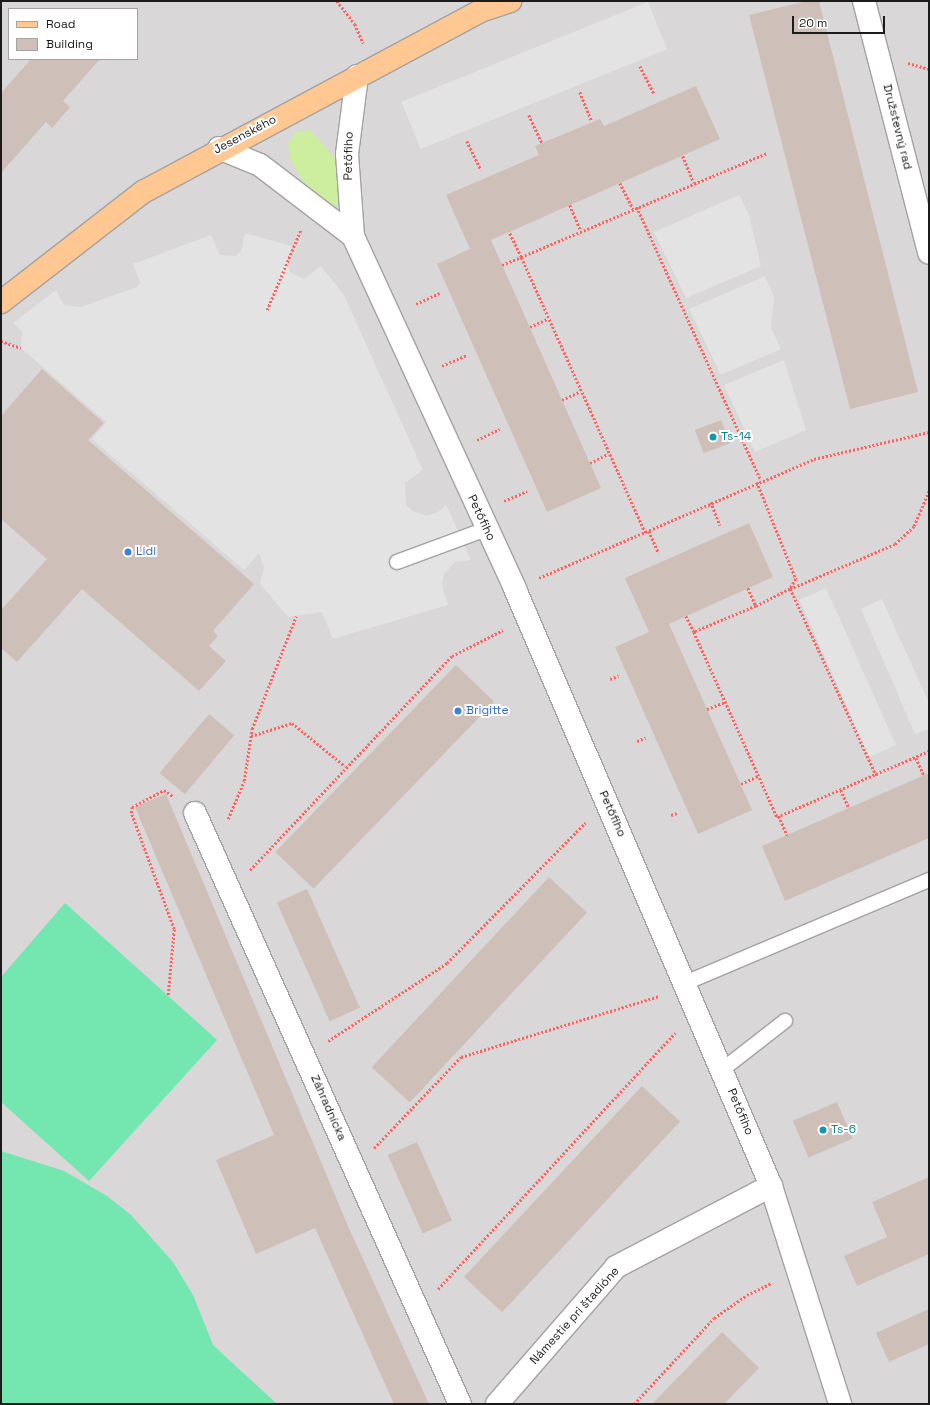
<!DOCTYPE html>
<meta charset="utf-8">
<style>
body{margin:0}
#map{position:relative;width:930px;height:1405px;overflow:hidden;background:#eee7df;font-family:"Space Grotesk",sans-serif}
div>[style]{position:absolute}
.residential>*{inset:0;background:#d9d7d8}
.grass>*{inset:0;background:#ccee9e}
.pitch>*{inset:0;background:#74e6b0}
.parking>*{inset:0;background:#e3e3e3;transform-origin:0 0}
.building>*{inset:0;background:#cec0b8;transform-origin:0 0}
.path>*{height:2.5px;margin-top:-1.25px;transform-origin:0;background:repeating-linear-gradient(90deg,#ff625e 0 2px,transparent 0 4px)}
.roads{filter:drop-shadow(1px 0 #a2a2a2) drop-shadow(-1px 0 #a2a2a2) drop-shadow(0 1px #a2a2a2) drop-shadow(0 -1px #a2a2a2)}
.service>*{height:14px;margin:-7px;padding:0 7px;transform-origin:7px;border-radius:7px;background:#fff}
.minor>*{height:22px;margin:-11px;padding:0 11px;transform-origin:11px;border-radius:11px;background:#fff}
.tertiary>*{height:22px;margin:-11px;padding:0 11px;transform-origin:11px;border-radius:11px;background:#fff}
.primary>*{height:22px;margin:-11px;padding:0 11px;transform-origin:11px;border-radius:11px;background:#ffc792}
.dots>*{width:11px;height:11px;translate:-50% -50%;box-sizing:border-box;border:2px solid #fff;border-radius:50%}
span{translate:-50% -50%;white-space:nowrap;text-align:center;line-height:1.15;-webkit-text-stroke:4px #fff;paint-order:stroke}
.street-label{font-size:12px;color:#1b1b1b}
.culture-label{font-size:12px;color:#0d838f}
.left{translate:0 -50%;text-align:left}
.shop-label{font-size:12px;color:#366cbe}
.frame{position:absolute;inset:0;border:2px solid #1b1b1b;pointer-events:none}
.legend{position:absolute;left:8px;top:8px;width:130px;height:52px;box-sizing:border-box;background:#fff;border:1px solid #a4a4a4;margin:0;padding:5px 7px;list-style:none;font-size:12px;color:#1b1b1b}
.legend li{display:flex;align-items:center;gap:8px;height:20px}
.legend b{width:20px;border:1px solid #a4a4a4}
.scale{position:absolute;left:792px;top:16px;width:93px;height:18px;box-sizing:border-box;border:2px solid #1b1b1b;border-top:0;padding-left:5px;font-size:12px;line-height:14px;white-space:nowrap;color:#1b1b1b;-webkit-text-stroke:3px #fff;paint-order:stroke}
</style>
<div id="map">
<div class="residential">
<div style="clip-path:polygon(evenodd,1px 1px,929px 1px,929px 1404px,1px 1404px,1px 1px,9px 9px,137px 9px,137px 59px,9px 59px,9px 9px)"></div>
</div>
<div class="grass">
<div style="clip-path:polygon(310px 130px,337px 161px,343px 203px,332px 207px,303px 181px,290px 159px,288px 143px,296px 132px)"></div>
</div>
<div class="pitch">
<div style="clip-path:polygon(65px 903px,217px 1040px,89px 1181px,1px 1102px,1px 977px)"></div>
<div style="clip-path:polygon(1px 1151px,64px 1171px,107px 1196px,131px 1215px,173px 1262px,193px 1295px,213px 1345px,277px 1404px,1px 1404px)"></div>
</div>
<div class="parking">
<div style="left:648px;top:2px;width:51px;height:266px;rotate:68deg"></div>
<div style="clip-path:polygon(739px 195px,749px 215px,761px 266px,686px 298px,654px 232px)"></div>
<div style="clip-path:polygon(245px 233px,292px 246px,287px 264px,290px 272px,304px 279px,321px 266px,344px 295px,423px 470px,405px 483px,406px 505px,413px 511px,427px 516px,438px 512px,446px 504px,471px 560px,455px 562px,444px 574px,442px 585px,448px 605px,333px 639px,322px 612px,288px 617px,260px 584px,264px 568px,259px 553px,244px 570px,92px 439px,106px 422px,21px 348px,22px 331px,13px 323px,56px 290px,64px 305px,81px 307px,137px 287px,140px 282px,133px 264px,211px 235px,220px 255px,236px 256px,241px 251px)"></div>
<div style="clip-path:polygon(765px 276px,774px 297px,771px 328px,781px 349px,721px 375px,689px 309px)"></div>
<div style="clip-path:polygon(784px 360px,806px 430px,755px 452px,724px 385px)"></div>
<div style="left:826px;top:588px;width:172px;height:29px;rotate:66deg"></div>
<div style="clip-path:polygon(882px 599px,929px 703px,929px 729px,915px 734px,861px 609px)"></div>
</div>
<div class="building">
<div style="clip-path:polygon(807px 1px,819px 1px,918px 392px,850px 409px,749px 15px)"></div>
<div style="clip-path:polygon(31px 59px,100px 59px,63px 101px,70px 107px,52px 128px,46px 122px,1px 173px,1px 93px)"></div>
<div style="clip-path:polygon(696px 86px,720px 139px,491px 240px,601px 488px,547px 512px,437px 264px,470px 249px,446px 195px,539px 155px,535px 146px,600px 119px,604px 126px)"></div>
<div style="clip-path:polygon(42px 369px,104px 423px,88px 440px,254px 584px,213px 631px,218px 636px,209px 646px,226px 661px,199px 691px,82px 589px,17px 662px,1px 648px,1px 610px,47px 559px,1px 519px,1px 416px)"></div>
<div style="left:721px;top:420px;width:25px;height:28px;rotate:69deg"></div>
<div style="clip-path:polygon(749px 523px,773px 577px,669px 624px,752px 810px,698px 834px,615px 647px,649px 632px,625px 578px)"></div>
<div style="left:456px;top:665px;width:53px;height:260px;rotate:44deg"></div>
<div style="left:209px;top:714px;width:33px;height:77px;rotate:40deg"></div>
<div style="clip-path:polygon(929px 773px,929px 838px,785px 901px,762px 846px)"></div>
<div style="clip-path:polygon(166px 794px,348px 1226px,429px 1404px,394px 1404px,315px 1228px,256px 1254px,216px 1160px,274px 1135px,135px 807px)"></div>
<div style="left:549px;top:877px;width:52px;height:260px;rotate:43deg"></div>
<div style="left:307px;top:889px;width:130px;height:33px;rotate:66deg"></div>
<div style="left:642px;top:1086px;width:52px;height:261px;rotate:43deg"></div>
<div style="left:837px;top:1102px;width:40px;height:48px;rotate:67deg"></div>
<div style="left:417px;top:1142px;width:86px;height:32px;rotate:66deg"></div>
<div style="clip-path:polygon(929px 1177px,929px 1254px,857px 1286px,844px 1256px,887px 1237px,872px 1202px)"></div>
<div style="clip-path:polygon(929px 1309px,929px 1344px,889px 1362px,876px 1333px)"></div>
<div style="clip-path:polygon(722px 1332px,759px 1368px,724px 1404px,652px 1404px)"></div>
</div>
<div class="path">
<div style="left:337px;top:1px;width:29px;rotate:52deg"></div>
<div style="left:355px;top:24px;width:21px;rotate:67deg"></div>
<div style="left:908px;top:63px;width:22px;rotate:16deg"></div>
<div style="left:640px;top:66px;width:31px;rotate:63deg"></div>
<div style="left:580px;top:92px;width:31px;rotate:68deg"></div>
<div style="left:529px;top:115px;width:31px;rotate:65deg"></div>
<div style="left:467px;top:141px;width:32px;rotate:64deg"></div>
<div style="left:683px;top:156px;width:29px;rotate:68deg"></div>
<div style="left:620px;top:183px;width:29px;rotate:63deg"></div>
<div style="left:570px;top:205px;width:28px;rotate:67deg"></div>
<div style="left:637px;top:207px;width:300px;rotate:65.6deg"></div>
<div style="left:502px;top:265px;width:21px;rotate:-23deg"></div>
<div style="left:521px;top:257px;width:28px;rotate:-116deg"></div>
<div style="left:416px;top:304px;width:26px;rotate:-25deg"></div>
<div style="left:267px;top:310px;width:88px;rotate:-67.2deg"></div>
<div style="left:530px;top:327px;width:19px;rotate:-25deg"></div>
<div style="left:1px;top:341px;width:21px;rotate:19deg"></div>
<div style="left:442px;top:366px;width:27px;rotate:-24deg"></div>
<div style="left:562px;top:400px;width:19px;rotate:-25deg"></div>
<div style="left:477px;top:440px;width:25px;rotate:-26deg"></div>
<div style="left:590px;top:463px;width:20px;rotate:-27deg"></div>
<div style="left:757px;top:482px;width:105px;rotate:68.1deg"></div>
<div style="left:796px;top:579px;width:12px;rotate:121deg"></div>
<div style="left:790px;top:589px;width:38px;rotate:153deg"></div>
<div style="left:756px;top:606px;width:67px;rotate:157.2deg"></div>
<div style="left:694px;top:632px;width:203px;rotate:65.8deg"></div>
<div style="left:777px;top:817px;width:166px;rotate:-23.5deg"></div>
<div style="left:504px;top:501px;width:25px;rotate:-23deg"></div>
<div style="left:711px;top:502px;width:25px;rotate:69deg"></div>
<div style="left:649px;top:531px;width:24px;rotate:66deg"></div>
<div style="left:645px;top:533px;width:303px;rotate:-114.2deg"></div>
<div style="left:521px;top:257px;width:267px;rotate:-22.9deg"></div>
<div style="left:539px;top:578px;width:300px;rotate:-23.4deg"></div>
<div style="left:814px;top:459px;width:118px;rotate:-13.2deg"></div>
<div style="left:748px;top:588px;width:20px;rotate:66deg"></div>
<div style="left:686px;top:616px;width:18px;rotate:63deg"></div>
<div style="left:610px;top:679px;width:9px;rotate:-21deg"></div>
<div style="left:707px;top:709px;width:19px;rotate:-21deg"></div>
<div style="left:251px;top:736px;width:43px;rotate:-17.6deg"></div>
<div style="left:292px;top:723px;width:68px;rotate:39.1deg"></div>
<div style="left:637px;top:741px;width:9px;rotate:-21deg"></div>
<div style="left:916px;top:758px;width:19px;rotate:65deg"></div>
<div style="left:876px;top:776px;width:206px;rotate:-114.7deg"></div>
<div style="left:790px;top:589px;width:114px;rotate:-23.2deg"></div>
<div style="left:895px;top:544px;width:26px;rotate:-43deg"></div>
<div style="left:914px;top:526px;width:39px;rotate:-67deg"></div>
<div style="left:741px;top:784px;width:19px;rotate:-25deg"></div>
<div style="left:841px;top:790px;width:20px;rotate:66deg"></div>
<div style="left:671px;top:815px;width:6px;rotate:-18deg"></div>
<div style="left:779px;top:816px;width:21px;rotate:67deg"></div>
<div style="left:228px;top:819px;width:41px;rotate:-67.2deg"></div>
<div style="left:244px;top:781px;width:53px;rotate:-81.3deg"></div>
<div style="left:252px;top:729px;width:121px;rotate:-68.7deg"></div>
<div style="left:250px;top:870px;width:294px;rotate:-46.7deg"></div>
<div style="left:452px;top:656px;width:57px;rotate:-27deg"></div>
<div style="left:168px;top:995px;width:66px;rotate:-84.8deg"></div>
<div style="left:174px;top:929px;width:124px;rotate:-110.3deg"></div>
<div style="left:131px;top:813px;width:6px;rotate:-81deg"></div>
<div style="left:132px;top:807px;width:36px;rotate:-28deg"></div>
<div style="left:164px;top:790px;width:12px;rotate:35deg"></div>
<div style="left:328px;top:1041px;width:142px;rotate:-33.2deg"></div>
<div style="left:447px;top:963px;width:197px;rotate:-45.4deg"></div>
<div style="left:374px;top:1148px;width:126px;rotate:-46.3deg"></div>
<div style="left:461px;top:1057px;width:207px;rotate:-17.1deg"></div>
<div style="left:438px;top:1289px;width:349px;rotate:-47.2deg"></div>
<div style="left:634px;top:1404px;width:117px;rotate:-47.1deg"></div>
<div style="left:714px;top:1318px;width:40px;rotate:-34.9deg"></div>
<div style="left:747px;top:1295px;width:28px;rotate:-26deg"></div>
</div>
<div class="roads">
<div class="service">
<div style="left:397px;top:562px;width:95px;rotate:-20.3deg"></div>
<div style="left:685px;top:983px;width:265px;rotate:-22.9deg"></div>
<div style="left:722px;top:1070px;width:80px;rotate:-37.9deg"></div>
</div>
<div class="minor">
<div style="left:864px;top:1px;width:260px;rotate:75.5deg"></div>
<div style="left:195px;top:813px;width:648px;rotate:65.85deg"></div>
<div style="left:497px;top:1404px;width:181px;rotate:-49deg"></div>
<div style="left:616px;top:1267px;width:175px;rotate:-27.6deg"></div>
</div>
<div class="tertiary">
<div style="left:357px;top:76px;width:79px;rotate:97.3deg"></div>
<div style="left:347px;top:154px;width:82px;rotate:85.8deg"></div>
<div style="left:353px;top:236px;width:388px;rotate:65.3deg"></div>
<div style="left:515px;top:589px;width:650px;rotate:66.79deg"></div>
<div style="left:771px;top:1186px;width:229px;rotate:72.4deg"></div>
<div style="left:219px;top:148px;width:44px;rotate:22.5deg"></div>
<div style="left:260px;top:165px;width:117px;rotate:37.4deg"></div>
</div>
<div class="primary">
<div style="left:1px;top:302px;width:180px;rotate:-37.8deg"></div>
<div style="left:143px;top:192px;width:383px;rotate:-28.2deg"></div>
<div style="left:480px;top:11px;width:32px;rotate:-18deg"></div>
</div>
</div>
<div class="dots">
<div style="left:713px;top:437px;background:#0f9aa8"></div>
<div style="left:128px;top:552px;background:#3f7fe0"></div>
<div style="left:458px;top:711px;background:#3f7fe0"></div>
<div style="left:823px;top:1130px;background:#0f9aa8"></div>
</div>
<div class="street-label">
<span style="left:897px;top:127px;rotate:76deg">Družstevný rad</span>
<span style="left:245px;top:135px;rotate:-28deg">Jesenského</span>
<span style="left:349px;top:156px;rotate:-89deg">Petőfiho</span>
<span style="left:481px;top:518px;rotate:65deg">Petőfiho</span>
<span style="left:612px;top:814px;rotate:66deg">Petőfiho</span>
<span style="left:328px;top:1108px;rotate:66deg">Záhradnícka</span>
<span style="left:740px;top:1112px;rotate:67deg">Petőfiho</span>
<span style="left:575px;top:1316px;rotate:-48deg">Námestie pri štadióne</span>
</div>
<div class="culture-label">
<span class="left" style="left:721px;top:437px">Ts-14</span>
<span class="left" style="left:831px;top:1130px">Ts-6</span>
</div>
<div class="shop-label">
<span class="left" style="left:136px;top:552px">Lidl</span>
<span class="left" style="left:466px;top:711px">Brigitte</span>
</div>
<div class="frame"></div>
<ul class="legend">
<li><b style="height:5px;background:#ffc792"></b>Road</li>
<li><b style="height:11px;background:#cec0b8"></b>Building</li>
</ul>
<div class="scale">20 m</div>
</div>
